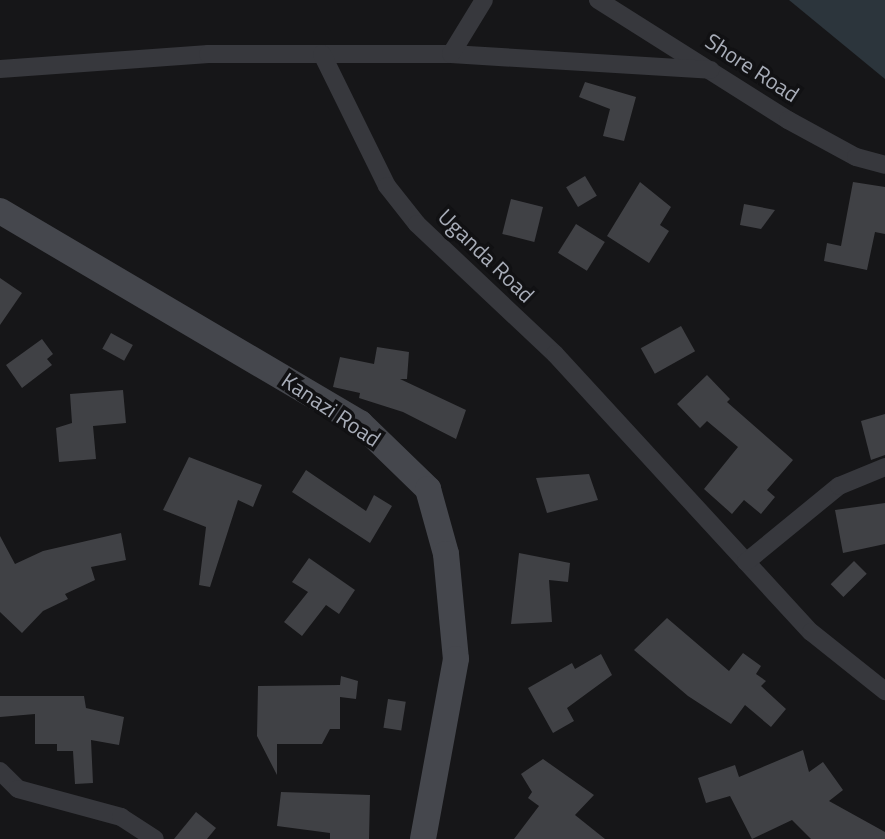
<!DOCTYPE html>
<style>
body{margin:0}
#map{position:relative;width:885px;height:839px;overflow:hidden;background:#161618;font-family:"Titillium Web",sans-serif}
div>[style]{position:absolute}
.water>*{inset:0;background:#2c353c}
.building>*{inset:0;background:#404145;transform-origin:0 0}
.minor>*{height:18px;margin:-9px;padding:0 9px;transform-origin:9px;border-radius:9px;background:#37383d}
.secondary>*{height:26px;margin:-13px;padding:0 13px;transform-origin:13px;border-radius:13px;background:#45474d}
span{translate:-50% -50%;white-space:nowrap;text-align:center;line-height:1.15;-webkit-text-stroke:7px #111113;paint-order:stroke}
.street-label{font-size:22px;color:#a8adb8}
</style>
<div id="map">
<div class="water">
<div style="clip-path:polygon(789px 0,885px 0,885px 79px)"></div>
</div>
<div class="building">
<div style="clip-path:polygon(585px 82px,636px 97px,624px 141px,603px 136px,610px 109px,579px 97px)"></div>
<div style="left:585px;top:176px;width:23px;height:22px;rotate:59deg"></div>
<div style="clip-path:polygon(640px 182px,671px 207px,660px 225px,669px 231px,649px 263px,607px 236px)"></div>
<div style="clip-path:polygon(853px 182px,885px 187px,885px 234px,875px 232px,867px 270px,824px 261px,827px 243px,841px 246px)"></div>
<div style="left:511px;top:199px;width:33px;height:36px;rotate:14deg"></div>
<div style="clip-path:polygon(744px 204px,775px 210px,761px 229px,740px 225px)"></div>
<div style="left:576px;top:224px;width:34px;height:34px;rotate:32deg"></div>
<div style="clip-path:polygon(0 278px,22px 293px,0 325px)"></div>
<div style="left:681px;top:326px;width:29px;height:46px;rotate:61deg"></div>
<div style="left:111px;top:333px;width:25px;height:18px;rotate:29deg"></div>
<div style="clip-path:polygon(42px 339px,53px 354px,47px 359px,52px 365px,22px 388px,6px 365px)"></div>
<div style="clip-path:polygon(377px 347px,409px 352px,407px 379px,400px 379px,466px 410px,456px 439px,403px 412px,359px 398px,360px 393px,333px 387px,340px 357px,374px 364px)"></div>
<div style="clip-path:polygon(707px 375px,730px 399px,727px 402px,793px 460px,767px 490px,775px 497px,761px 514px,744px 500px,732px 514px,704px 489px,738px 447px,707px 421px,700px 428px,677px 404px)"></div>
<div style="clip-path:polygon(123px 390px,126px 423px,93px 426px,96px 459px,59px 462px,56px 428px,72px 423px,70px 394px)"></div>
<div style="clip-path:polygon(885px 414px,885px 455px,871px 460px,861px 421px)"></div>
<div style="clip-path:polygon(189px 457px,262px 485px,253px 507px,238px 500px,210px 587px,199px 585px,206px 527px,163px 510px)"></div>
<div style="clip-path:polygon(306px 470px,366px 511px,374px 495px,392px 506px,370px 543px,292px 492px)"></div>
<div style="clip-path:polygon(589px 474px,598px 500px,547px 513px,536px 478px)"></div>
<div style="clip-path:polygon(885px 503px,885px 544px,843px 553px,835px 510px)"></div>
<div style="clip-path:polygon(121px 533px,126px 560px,91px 567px,95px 580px,65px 594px,68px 599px,43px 611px,22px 633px,0 612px,0 536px,15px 564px,43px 551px)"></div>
<div style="clip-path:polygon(519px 553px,570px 563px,568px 582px,549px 580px,552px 622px,511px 624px)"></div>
<div style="clip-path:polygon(309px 558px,355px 590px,339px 614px,326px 605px,302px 636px,284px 622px,308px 592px,292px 582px)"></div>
<div style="left:854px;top:561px;width:18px;height:33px;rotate:45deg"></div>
<div style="clip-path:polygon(667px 618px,729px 671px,743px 653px,761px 666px,756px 674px,766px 681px,761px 686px,786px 709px,771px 727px,745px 705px,731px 724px,688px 696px,634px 650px)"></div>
<div style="clip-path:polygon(601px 654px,612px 675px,567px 708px,574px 721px,553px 733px,528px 688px,572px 663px,575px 669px)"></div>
<div style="clip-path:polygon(341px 676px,358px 681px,356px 699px,340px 697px,340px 729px,330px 729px,322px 744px,277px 744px,277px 775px,257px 736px,258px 686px,340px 685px)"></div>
<div style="clip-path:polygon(0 696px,84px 696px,86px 708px,124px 717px,119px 745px,91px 740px,93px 783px,75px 784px,73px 751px,57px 751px,57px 744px,35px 744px,35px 714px,0 717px)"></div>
<div style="left:388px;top:699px;width:18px;height:29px;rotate:9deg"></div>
<div style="clip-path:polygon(803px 750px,809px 772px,823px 762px,843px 790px,829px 801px,885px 832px,885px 839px,811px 839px,792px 820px,752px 839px,730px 796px,706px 803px,698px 778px,735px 765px,739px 777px)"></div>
<div style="clip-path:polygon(543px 759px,594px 795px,575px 815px,605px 839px,514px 839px,539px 806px,528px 798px,532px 792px,521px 774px)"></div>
<div style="clip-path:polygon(281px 792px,370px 795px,369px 839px,330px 839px,330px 833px,277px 826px)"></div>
<div style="clip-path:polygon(196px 812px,216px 828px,207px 839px,174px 839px)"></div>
</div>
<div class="minor">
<div style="left:598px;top:0;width:225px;rotate:32.3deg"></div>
<div style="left:788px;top:120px;width:77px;rotate:28.6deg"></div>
<div style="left:856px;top:157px;width:30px;rotate:15deg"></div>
<div style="left:322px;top:54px;width:129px"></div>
<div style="left:451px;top:54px;width:260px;rotate:3.5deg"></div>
<div style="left:451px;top:54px;width:63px;rotate:-58.6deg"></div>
<div style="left:0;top:69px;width:209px;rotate:-4.1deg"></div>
<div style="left:208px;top:54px;width:114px"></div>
<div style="left:322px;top:54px;width:147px;rotate:63.8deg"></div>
<div style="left:387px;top:186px;width:48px;rotate:51.7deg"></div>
<div style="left:417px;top:224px;width:190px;rotate:43.3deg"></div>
<div style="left:555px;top:354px;width:378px;rotate:47.4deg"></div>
<div style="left:811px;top:632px;width:95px;rotate:38.6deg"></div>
<div style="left:746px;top:562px;width:120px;rotate:-39.3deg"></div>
<div style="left:839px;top:486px;width:50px;rotate:-22.4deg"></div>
<div style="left:0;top:771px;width:25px;rotate:45deg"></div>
<div style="left:18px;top:789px;width:107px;rotate:15.2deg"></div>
<div style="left:121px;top:817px;width:40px;rotate:32.9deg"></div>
</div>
<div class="secondary">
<div style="left:0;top:211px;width:418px;rotate:30.5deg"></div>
<div style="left:360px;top:423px;width:95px;rotate:44.1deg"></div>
<div style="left:428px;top:489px;width:67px;rotate:74.5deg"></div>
<div style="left:446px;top:554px;width:105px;rotate:84.6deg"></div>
<div style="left:456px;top:659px;width:183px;rotate:100.4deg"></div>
</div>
<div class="street-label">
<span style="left:752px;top:68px;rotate:33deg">Shore Road</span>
<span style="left:486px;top:256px;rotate:44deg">Uganda Road</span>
<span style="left:331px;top:410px;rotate:34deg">Kanazi Road</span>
</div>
</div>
